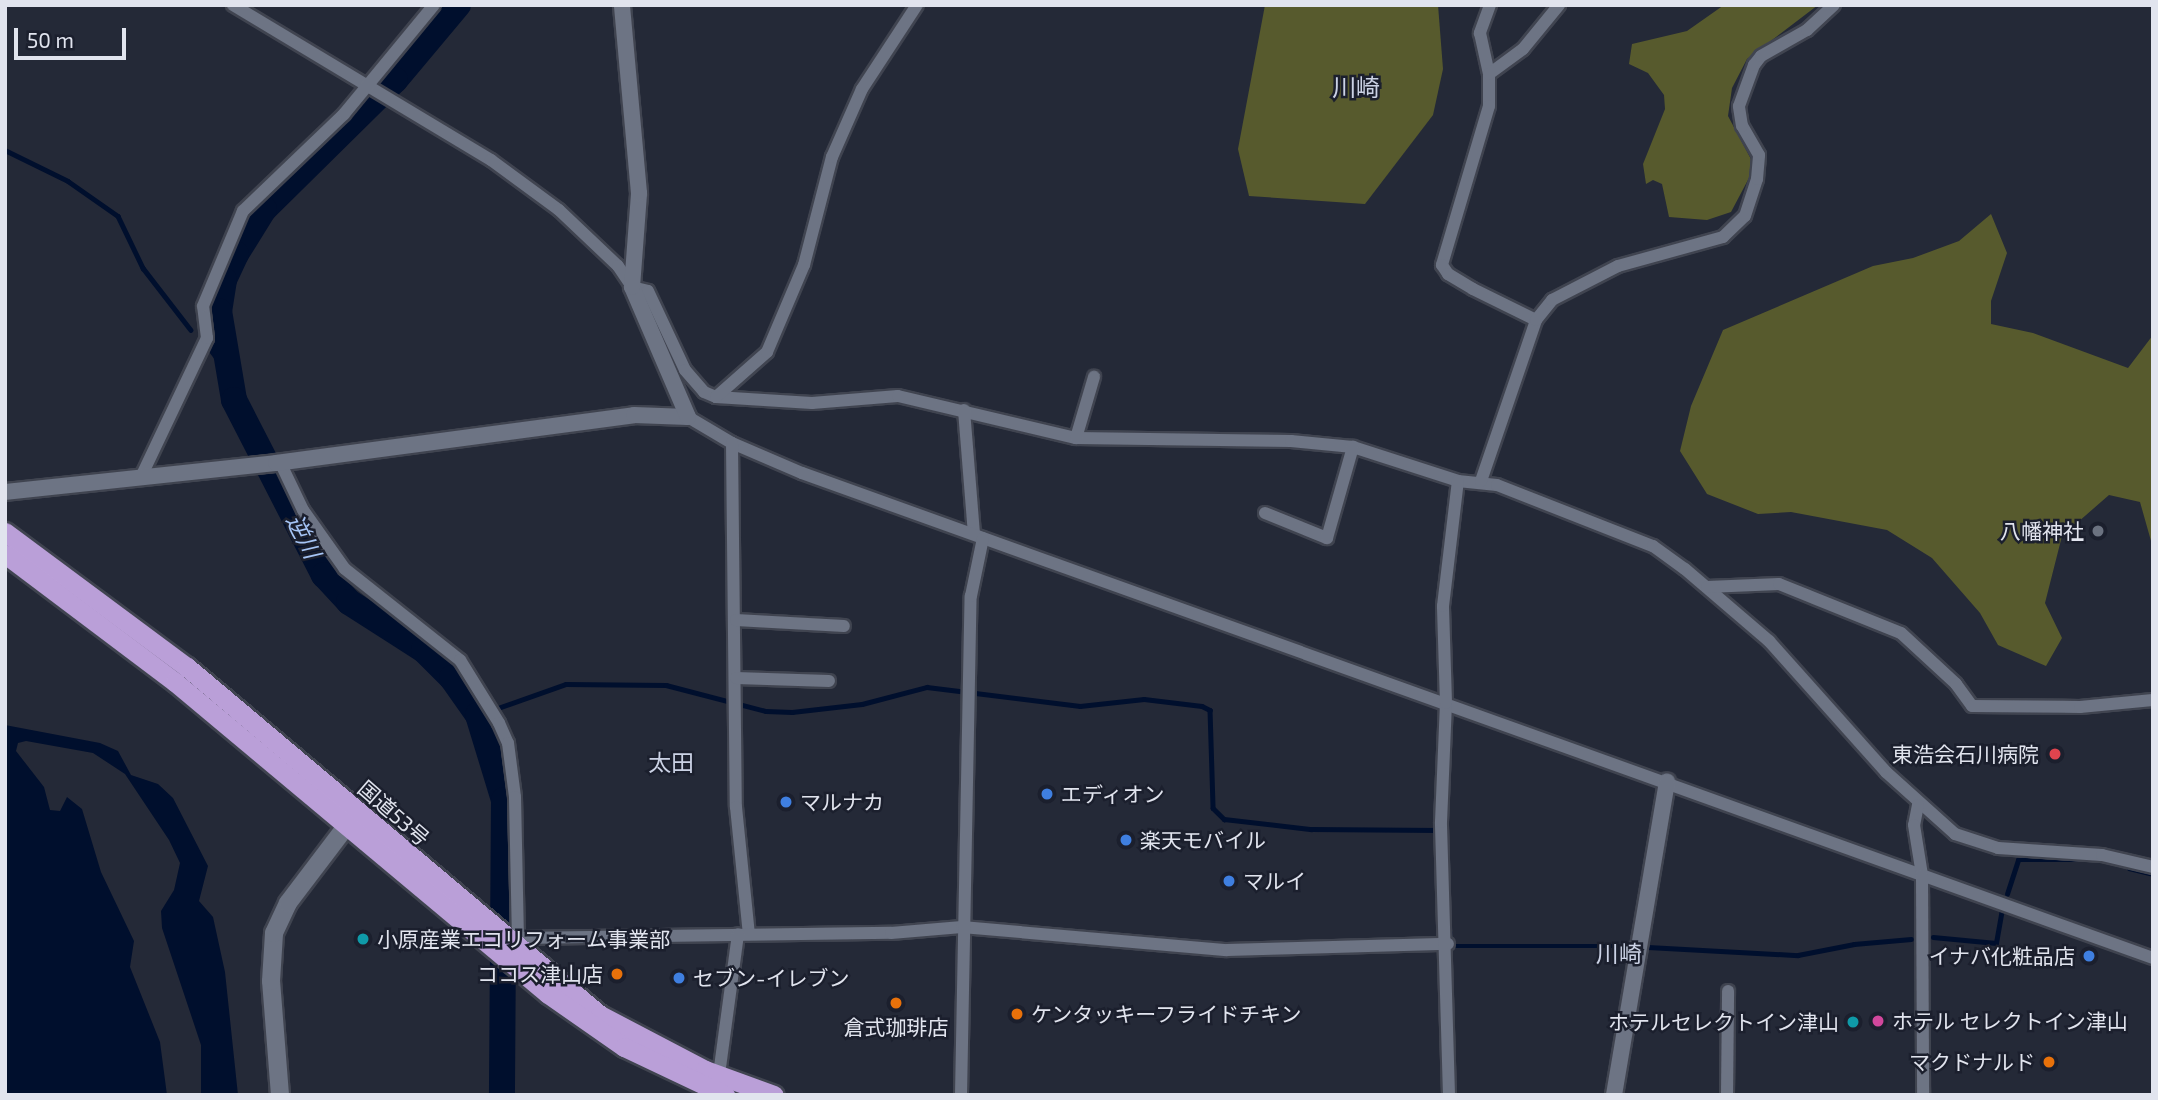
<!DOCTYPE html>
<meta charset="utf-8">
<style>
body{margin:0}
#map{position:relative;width:2158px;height:1100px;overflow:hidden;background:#242937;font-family:"Exo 2","Noto Sans JP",sans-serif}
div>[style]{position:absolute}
.forest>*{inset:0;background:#575a2d}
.water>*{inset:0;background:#000f2d}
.stream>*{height:4.5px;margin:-2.25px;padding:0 2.25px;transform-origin:2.25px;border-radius:2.25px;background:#000f2d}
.river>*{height:26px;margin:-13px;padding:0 13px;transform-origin:13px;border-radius:13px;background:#000f2d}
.roads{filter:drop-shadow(2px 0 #404450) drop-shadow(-2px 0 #404450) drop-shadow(0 2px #404450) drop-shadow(0 -2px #404450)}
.minor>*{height:12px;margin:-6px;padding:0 6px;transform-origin:6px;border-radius:6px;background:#6d7484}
.tertiary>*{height:16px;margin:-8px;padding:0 8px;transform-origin:8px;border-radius:8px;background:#6d7484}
.secondary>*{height:18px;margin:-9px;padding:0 9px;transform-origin:9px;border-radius:9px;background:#6d7484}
.trunk>*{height:19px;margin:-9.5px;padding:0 9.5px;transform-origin:9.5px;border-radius:9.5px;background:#ba9fd8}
.dots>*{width:19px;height:19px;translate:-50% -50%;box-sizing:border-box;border:4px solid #1b1f2d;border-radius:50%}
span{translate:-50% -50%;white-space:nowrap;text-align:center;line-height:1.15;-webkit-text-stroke:5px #1b1f2d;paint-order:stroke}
.poi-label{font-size:21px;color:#e1e4ee}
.right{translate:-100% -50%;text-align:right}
.left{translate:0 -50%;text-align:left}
.street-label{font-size:21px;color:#e1e4ee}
.water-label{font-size:23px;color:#a6c5f6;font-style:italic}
.neighbourhood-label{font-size:23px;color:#cbd2e5}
.quarter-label{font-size:24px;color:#cbd2e5}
.frame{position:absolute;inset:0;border:7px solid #e1e4ee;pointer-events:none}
.scale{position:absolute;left:14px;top:28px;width:112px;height:32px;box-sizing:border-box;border:4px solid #e1e4ee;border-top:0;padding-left:9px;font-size:21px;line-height:24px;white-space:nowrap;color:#e1e4ee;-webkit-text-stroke:5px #1b1f2d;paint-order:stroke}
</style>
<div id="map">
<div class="forest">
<div style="clip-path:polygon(1265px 5px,1438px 5px,1443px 69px,1433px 115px,1365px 204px,1249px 196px,1238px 149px)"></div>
<div style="clip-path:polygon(1724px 5px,1818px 5px,1747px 59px,1732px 88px,1728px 116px,1752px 161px,1749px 178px,1731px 212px,1707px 220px,1669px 217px,1662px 184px,1653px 180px,1646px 184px,1643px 164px,1665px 109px,1664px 95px,1648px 73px,1629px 64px,1632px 44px,1687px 31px)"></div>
<div style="clip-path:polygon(1991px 214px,2007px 253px,1991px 301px,1991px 324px,2033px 333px,2128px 368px,2153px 335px,2153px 548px,2140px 502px,2109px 495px,2062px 536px,2045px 603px,2062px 638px,2046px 666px,1998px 645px,1980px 613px,1932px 558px,1887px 530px,1791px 512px,1758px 514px,1707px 494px,1680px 451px,1691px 406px,1723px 330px,1873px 266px,1913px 258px,1959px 241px)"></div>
</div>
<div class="water">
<div style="clip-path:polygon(5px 725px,100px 743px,118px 751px,131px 775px,158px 784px,173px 798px,208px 866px,199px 901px,213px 917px,225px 972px,238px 1095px,201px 1095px,201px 1045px,162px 928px,161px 911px,174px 890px,180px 863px,169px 840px,125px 774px,93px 753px,26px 741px,18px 743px,16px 751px,44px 787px,50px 810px,60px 811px,67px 797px,82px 809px,101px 872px,134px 941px,130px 967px,160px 1042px,167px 1095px,5px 1095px)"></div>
</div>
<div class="stream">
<div style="left:5px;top:150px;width:70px;rotate:26.2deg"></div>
<div style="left:68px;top:181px;width:61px;rotate:35deg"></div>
<div style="left:118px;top:216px;width:58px;rotate:64.3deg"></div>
<div style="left:143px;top:268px;width:78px;rotate:52.3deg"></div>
<div style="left:211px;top:350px;width:25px;rotate:53deg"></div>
<div style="left:478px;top:715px;width:93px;rotate:-19.4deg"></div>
<div style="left:566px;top:684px;width:100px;rotate:0.6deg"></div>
<div style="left:666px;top:685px;width:103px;rotate:14.6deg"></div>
<div style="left:766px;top:711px;width:26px;rotate:2deg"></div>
<div style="left:792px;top:712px;width:70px;rotate:-6.5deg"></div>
<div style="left:862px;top:704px;width:67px;rotate:-14.7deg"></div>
<div style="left:927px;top:687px;width:154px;rotate:7.1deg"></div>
<div style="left:1080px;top:706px;width:64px;rotate:-6.2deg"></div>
<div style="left:1144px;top:699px;width:58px;rotate:6.9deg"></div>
<div style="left:1202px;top:706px;width:9px;rotate:27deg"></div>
<div style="left:1210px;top:710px;width:98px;rotate:88.2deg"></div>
<div style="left:1213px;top:808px;width:16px;rotate:45deg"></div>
<div style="left:1224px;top:819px;width:88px;rotate:6.6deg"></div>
<div style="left:1311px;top:829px;width:127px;rotate:0.5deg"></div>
<div style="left:2129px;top:868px;width:25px;rotate:14deg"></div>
<div style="left:2007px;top:894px;width:36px;rotate:-72deg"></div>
<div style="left:2018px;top:860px;width:59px"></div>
<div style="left:1450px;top:932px;width:14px;rotate:86deg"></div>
<div style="left:1451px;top:946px;width:175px"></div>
<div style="left:1933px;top:937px;width:63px;rotate:5.4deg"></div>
<div style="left:1996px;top:943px;width:34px;rotate:-80deg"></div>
<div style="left:1648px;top:947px;width:150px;rotate:3.1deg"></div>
<div style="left:1798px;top:955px;width:57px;rotate:-11.1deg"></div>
<div style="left:1854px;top:944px;width:57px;rotate:-5deg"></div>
</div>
<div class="river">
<div style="left:458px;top:5px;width:98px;rotate:130deg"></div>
<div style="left:395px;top:80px;width:184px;rotate:135.4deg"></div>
<div style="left:264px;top:209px;width:53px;rotate:121.9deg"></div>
<div style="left:236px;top:254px;width:29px;rotate:115deg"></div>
<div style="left:224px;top:280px;width:31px;rotate:99deg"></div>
<div style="left:219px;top:311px;width:90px;rotate:80.4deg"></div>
<div style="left:234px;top:400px;width:197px;rotate:62.8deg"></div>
<div style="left:324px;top:575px;width:37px;rotate:47deg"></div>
<div style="left:349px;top:602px;width:89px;rotate:32.6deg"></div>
<div style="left:424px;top:650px;width:40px;rotate:45deg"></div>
<div style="left:452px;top:678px;width:45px;rotate:54.9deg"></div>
<div style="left:478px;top:715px;width:89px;rotate:73deg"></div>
<div style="left:504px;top:800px;width:295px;rotate:90.4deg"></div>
</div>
<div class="roads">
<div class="minor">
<div style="left:233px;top:5px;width:301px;rotate:31deg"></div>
<div style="left:491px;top:160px;width:84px;rotate:36.3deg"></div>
<div style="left:559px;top:210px;width:81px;rotate:43.5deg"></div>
<div style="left:618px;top:266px;width:25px;rotate:56deg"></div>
<div style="left:632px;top:287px;width:16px;rotate:14deg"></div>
<div style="left:648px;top:291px;width:87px;rotate:64.9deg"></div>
<div style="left:685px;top:370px;width:29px;rotate:49deg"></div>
<div style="left:704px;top:392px;width:13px;rotate:23deg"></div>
<div style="left:716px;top:397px;width:96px;rotate:3.6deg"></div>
<div style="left:812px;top:403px;width:86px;rotate:-4.7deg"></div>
<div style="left:898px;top:396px;width:183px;rotate:13.3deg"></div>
<div style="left:1076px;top:438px;width:215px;rotate:0.8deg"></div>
<div style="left:1291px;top:441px;width:62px;rotate:5.5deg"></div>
<div style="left:1353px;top:447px;width:110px;rotate:17.9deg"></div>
<div style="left:1458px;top:481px;width:39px;rotate:6deg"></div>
<div style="left:1497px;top:485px;width:168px;rotate:21.4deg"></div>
<div style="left:1653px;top:546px;width:39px;rotate:36deg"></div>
<div style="left:1685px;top:569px;width:111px;rotate:40.6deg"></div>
<div style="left:1769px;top:641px;width:176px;rotate:48.2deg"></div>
<div style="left:1886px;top:772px;width:93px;rotate:41.9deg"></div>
<div style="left:1955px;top:834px;width:45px;rotate:18deg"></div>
<div style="left:1998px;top:848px;width:104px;rotate:3.9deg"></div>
<div style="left:2102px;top:855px;width:52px;rotate:13.2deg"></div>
<div style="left:1490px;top:5px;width:30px;rotate:110deg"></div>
<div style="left:1480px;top:33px;width:42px;rotate:77.6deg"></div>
<div style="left:1489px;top:74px;width:32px;rotate:90deg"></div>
<div style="left:1489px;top:106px;width:166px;rotate:106.5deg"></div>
<div style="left:1442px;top:265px;width:11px;rotate:56deg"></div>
<div style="left:1448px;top:274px;width:29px;rotate:31deg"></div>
<div style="left:1473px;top:289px;width:70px;rotate:26.2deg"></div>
<div style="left:1489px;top:74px;width:42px;rotate:-36.3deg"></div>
<div style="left:1523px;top:49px;width:57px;rotate:-50.7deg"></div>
<div style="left:716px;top:397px;width:68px;rotate:-41.4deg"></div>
<div style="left:767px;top:352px;width:95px;rotate:-67deg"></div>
<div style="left:804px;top:265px;width:112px;rotate:-75.5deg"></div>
<div style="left:832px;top:157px;width:74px;rotate:-66.2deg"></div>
<div style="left:862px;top:89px;width:100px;rotate:-56.8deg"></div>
<div style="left:964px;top:410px;width:124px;rotate:85.4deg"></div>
<div style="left:688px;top:417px;width:51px;rotate:30.6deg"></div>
<div style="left:732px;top:443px;width:76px;rotate:23.2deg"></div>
<div style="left:802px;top:473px;width:1435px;rotate:19.75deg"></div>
<div style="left:1076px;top:438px;width:64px;rotate:-73.6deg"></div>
<div style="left:732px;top:443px;width:364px;rotate:89.4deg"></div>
<div style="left:736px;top:807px;width:128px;rotate:84.2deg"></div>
<div style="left:280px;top:462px;width:53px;rotate:64.4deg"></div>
<div style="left:303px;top:510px;width:72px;rotate:54.6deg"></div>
<div style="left:345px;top:569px;width:147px;rotate:38.4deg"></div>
<div style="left:460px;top:660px;width:74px;rotate:58.2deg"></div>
<div style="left:499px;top:723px;width:22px;rotate:66deg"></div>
<div style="left:508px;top:743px;width:54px;rotate:82.6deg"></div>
<div style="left:515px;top:797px;width:147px;rotate:88.8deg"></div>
<div style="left:141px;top:477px;width:154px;rotate:-64.6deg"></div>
<div style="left:207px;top:338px;width:32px;rotate:-97deg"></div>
<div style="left:203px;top:306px;width:103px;rotate:-67.2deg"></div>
<div style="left:243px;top:211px;width:140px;rotate:-43.8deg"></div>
<div style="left:344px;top:114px;width:141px;rotate:-50.5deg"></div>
<div style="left:1481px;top:481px;width:170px;rotate:-71.1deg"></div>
<div style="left:1536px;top:320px;width:26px;rotate:-51deg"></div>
<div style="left:1552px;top:300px;width:74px;rotate:-27.3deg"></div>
<div style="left:1618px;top:266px;width:109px;rotate:-15.4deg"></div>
<div style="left:1723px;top:237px;width:30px;rotate:-44deg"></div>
<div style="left:1745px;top:216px;width:39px;rotate:-72deg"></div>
<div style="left:1757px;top:179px;width:24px;rotate:-85deg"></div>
<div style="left:1759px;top:155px;width:34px;rotate:-120deg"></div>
<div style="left:1742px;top:126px;width:20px;rotate:-99deg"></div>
<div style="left:1739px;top:106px;width:44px;rotate:-69.9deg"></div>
<div style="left:1754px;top:65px;width:11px;rotate:-52deg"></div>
<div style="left:1761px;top:56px;width:53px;rotate:-29.5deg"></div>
<div style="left:1807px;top:30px;width:37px;rotate:-43deg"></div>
<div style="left:1265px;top:513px;width:67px;rotate:22deg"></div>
<div style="left:1327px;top:538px;width:95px;rotate:-74.1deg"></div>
<div style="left:1707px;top:587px;width:72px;rotate:-2.4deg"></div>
<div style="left:1779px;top:584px;width:131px;rotate:21.9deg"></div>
<div style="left:1901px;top:633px;width:75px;rotate:42.8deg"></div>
<div style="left:1956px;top:684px;width:27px;rotate:54deg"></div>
<div style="left:1972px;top:706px;width:108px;rotate:0.5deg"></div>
<div style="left:2080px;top:707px;width:73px;rotate:-5.5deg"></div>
<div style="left:736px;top:620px;width:108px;rotate:3.2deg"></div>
<div style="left:736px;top:678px;width:93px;rotate:1.8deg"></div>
<div style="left:1918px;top:805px;width:20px;rotate:101deg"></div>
<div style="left:1914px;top:825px;width:51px;rotate:80.9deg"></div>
<div style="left:1922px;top:875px;width:220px;rotate:89.7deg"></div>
<div style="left:518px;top:938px;width:373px;rotate:-0.8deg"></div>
<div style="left:891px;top:933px;width:71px;rotate:-4.8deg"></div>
<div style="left:962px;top:927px;width:266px;rotate:5deg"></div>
<div style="left:1227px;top:950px;width:221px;rotate:-1.6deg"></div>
<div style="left:718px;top:1082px;width:149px;rotate:-82.3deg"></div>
<div style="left:961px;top:1095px;width:499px;rotate:-88.9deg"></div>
<div style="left:971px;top:596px;width:59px;rotate:-78.3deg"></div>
<div style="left:1449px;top:1095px;width:273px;rotate:-91.7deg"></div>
<div style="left:1441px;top:822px;width:119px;rotate:-87.6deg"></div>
<div style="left:1446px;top:703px;width:97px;rotate:-91.8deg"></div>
<div style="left:1443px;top:606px;width:126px;rotate:-83.2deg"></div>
<div style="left:1727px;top:1095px;width:104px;rotate:-89.4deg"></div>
</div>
<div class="tertiary">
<div style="left:5px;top:492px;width:273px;rotate:-6.1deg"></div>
<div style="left:276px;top:463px;width:361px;rotate:-7.6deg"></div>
<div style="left:634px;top:415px;width:54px;rotate:2.1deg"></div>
<div style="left:688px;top:417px;width:142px;rotate:-113.3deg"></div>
<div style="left:632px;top:287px;width:94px;rotate:-85.7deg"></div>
<div style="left:639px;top:193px;width:189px;rotate:-95.2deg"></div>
<div style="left:1614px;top:1095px;width:318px;rotate:-80.4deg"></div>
</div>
<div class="secondary">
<div style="left:280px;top:1095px;width:114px;rotate:-94.5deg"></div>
<div style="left:271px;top:981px;width:48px;rotate:-86.4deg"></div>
<div style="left:274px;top:933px;width:33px;rotate:-65deg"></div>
<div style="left:288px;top:903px;width:109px;rotate:-52.8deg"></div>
</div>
<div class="trunk">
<div style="left:5px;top:532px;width:227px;rotate:36.6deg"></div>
<div style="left:187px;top:667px;width:540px;rotate:40.12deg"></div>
<div style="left:600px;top:1015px;width:119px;rotate:27.6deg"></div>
<div style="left:705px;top:1070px;width:73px;rotate:19.9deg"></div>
<div style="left:5px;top:554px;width:213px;rotate:37deg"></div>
<div style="left:175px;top:682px;width:486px;rotate:39.9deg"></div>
<div style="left:548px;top:994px;width:93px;rotate:34.9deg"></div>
<div style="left:624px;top:1047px;width:112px;rotate:25.4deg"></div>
</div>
</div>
<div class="dots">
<div style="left:2098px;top:531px;background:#6b7280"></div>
<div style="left:2055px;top:754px;background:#e0444e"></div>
<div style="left:1047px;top:794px;background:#3f7fe0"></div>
<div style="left:786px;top:802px;background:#3f7fe0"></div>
<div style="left:1126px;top:840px;background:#3f7fe0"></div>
<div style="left:1229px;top:881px;background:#3f7fe0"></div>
<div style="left:363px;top:939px;background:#0f9aa8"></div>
<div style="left:2089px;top:956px;background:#3f7fe0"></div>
<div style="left:617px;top:974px;background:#e8710a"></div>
<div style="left:679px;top:978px;background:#3f7fe0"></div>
<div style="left:896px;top:1003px;background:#e8710a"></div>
<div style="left:1017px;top:1014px;background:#e8710a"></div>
<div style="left:1878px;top:1021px;background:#d1479c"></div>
<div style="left:1853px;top:1022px;background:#0f9aa8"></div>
<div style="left:2049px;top:1062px;background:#e8710a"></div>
</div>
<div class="poi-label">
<span class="right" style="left:2084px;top:531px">八幡神社</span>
<span class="right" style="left:2039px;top:754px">東浩会石川病院</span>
<span class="left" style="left:1061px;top:794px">エディオン</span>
<span class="left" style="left:800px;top:802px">マルナカ</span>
<span class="left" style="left:1140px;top:840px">楽天モバイル</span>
<span class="left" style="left:1243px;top:881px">マルイ</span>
<span class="left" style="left:377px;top:939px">小原産業エコリフォーム事業部</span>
<span class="right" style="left:2075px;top:956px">イナバ化粧品店</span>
<span class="right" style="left:603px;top:974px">ココス津山店</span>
<span class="left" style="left:693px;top:978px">セブン-イレブン</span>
<span class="left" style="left:1031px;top:1014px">ケンタッキーフライドチキン</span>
<span class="left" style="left:1892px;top:1021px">ホテル セレクトイン津山</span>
<span class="right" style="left:1839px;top:1022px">ホテルセレクトイン津山</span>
<span style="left:896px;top:1027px">倉式珈琲店</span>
<span class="right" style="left:2035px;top:1062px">マクドナルド</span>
</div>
<div class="street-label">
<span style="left:394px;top:813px;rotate:41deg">国道53号</span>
</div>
<div class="water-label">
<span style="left:304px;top:536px;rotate:63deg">逆川</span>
</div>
<div class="neighbourhood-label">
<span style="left:671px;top:762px">太田</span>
<span style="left:1619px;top:953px">川崎</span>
</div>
<div class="quarter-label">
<span style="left:1356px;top:87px">川崎</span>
</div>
<div class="frame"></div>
<div class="scale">50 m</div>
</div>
